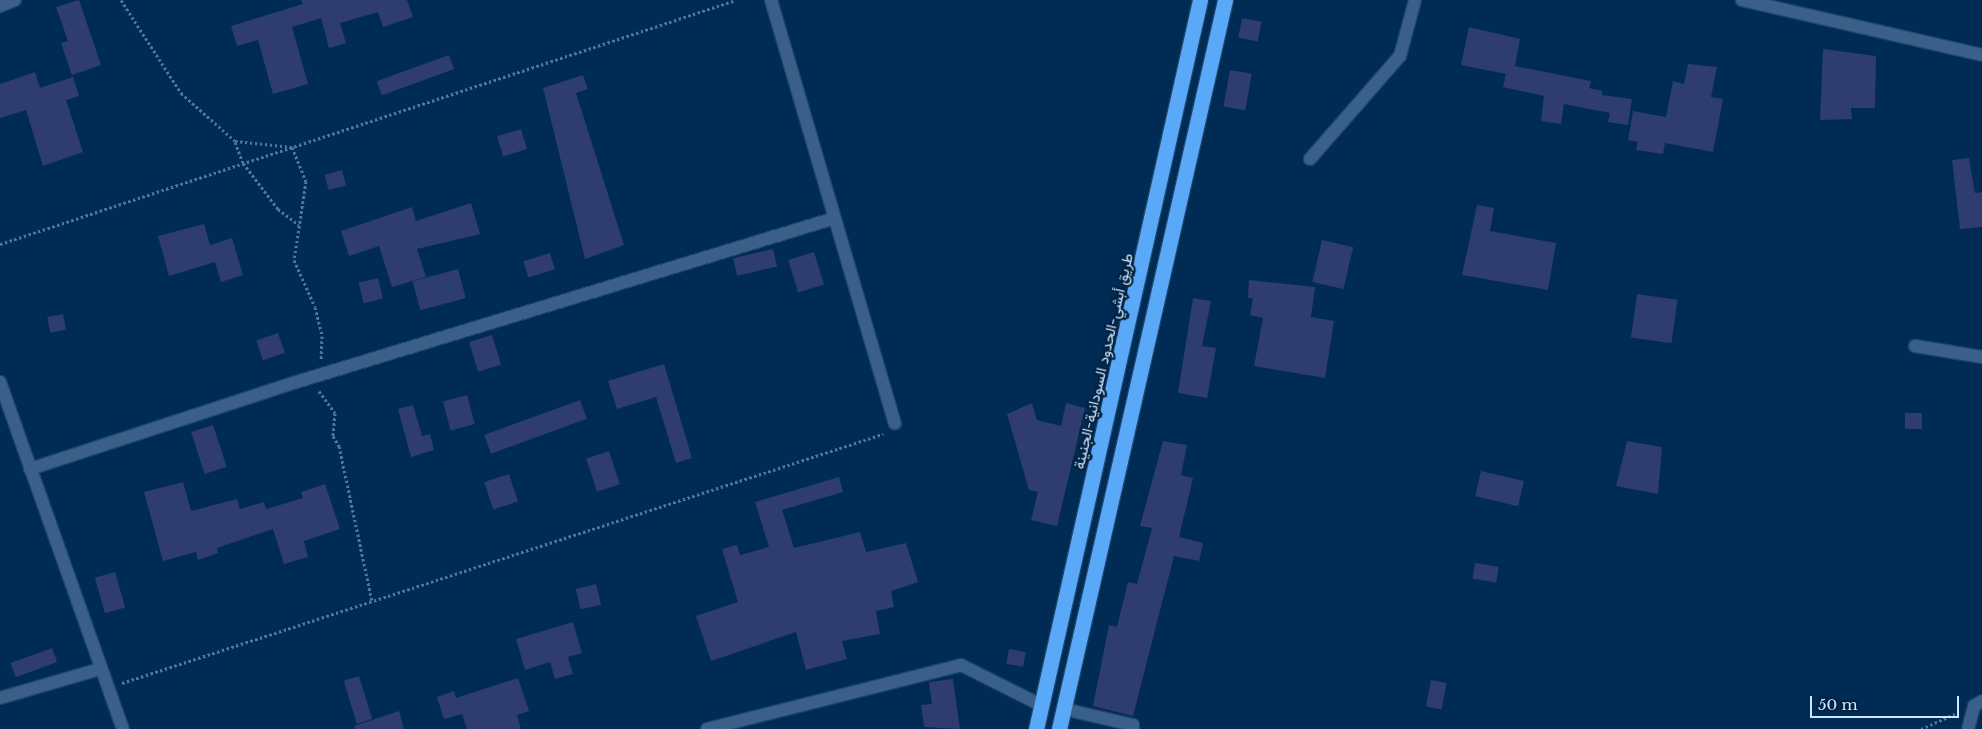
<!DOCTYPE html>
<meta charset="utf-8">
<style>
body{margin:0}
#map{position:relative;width:1982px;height:729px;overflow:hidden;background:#002b54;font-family:"Libre Baskerville",Vazirmatn,serif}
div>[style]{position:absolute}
.building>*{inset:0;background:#2f3c6e;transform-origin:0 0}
.path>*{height:3px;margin-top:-1.5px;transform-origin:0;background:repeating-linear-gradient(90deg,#527699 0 2.5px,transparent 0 5px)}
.roads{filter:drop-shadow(1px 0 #1d456c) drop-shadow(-1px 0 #1d456c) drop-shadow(0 1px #1d456c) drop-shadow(0 -1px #1d456c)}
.street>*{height:12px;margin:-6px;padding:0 6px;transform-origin:6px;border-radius:6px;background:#3a6089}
.highway>*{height:15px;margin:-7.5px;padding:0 7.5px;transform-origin:7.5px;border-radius:7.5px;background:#5aa8f8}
span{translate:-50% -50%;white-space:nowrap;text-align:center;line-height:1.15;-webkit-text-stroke:4.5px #022241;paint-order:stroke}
.street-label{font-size:15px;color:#cde5ff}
.scale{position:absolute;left:1810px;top:696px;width:149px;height:22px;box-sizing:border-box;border:2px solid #cde5ff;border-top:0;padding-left:6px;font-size:15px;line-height:18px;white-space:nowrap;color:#cde5ff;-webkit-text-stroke:4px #022241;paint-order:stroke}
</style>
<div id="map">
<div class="building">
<div style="clip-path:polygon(79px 0,101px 65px,72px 75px,61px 43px,68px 41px,56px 7px)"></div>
<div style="clip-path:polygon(301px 0,407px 0,413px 17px,383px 27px,378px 12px,340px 23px,346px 43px,329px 48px,321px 18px,292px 27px,308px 84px,273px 94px,258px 40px,237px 46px,231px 26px,303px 4px)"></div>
<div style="left:1242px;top:18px;width:20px;height:20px;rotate:11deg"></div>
<div style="clip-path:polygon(1469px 27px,1520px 39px,1515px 66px,1591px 81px,1589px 88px,1602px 91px,1602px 95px,1632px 99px,1628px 125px,1608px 122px,1610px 113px,1564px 104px,1561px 124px,1541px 121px,1544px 96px,1503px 87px,1506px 74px,1461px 65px)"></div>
<div style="clip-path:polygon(1823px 49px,1876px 56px,1875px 108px,1851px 108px,1852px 119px,1820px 120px)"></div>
<div style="left:449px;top:55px;width:15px;height:77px;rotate:70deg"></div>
<div style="clip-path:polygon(1688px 64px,1717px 67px,1711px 97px,1723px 99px,1713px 152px,1665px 143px,1663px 154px,1636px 150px,1638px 142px,1628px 140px,1633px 111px,1666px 117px,1673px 81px,1684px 84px)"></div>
<div style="left:1230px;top:70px;width:22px;height:37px;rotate:10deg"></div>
<div style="clip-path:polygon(35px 72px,40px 88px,73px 77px,79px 96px,66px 100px,83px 152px,43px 166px,26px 110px,0 118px,0 84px)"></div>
<div style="clip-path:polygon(583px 75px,588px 89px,576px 93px,624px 245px,585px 259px,543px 88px)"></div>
<div style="left:521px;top:129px;width:21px;height:25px;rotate:73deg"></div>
<div style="clip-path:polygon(1969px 158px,1975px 193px,1982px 192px,1982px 227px,1960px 229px,1952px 160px)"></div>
<div style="left:342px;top:170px;width:16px;height:18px;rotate:75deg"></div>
<div style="clip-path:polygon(471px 203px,480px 234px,417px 249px,426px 277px,392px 287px,379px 246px,349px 256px,341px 231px,412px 207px,416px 221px)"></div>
<div style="clip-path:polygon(1477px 205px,1494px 208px,1490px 231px,1556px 243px,1548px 290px,1462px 275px)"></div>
<div style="clip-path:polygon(204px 224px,210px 245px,232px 238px,243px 275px,221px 282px,215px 262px,169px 276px,158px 236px)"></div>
<div style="left:1322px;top:240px;width:32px;height:43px;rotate:13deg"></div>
<div style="left:773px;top:249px;width:18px;height:41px;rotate:77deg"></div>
<div style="left:814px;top:252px;width:34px;height:27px;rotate:73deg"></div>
<div style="left:550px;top:253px;width:17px;height:28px;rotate:73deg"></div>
<div style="left:458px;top:269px;width:30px;height:47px;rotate:75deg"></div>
<div style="left:378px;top:278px;width:21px;height:20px;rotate:76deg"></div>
<div style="clip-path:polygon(1249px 280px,1315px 287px,1311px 317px,1334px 321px,1325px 378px,1254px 366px,1263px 318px,1250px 315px,1253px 298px,1248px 298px)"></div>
<div style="left:1637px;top:294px;width:41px;height:44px;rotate:8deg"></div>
<div style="clip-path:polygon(1193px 298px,1211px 301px,1202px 346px,1216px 348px,1207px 398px,1178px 393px)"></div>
<div style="left:63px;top:314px;width:16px;height:16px;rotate:79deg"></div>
<div style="left:278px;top:333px;width:21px;height:23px;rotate:71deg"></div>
<div style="left:492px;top:335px;width:31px;height:24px;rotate:73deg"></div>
<div style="clip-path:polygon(664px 364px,692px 458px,676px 463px,656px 397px,617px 409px,608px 381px)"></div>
<div style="left:467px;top:395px;width:30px;height:25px;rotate:75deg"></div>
<div style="left:580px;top:400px;width:20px;height:102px;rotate:70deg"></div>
<div style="clip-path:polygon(1032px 403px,1037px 420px,1061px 426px,1066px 403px,1085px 408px,1057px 526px,1031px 520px,1038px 492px,1029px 490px,1007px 414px)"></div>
<div style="clip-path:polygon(413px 405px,422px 436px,430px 434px,434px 450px,411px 457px,398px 409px)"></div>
<div style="left:1905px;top:413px;width:17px;height:16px"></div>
<div style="left:213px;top:425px;width:44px;height:23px;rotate:72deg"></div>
<div style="clip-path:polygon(1163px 441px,1187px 445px,1181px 475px,1193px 478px,1179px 537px,1203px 543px,1199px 561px,1174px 556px,1133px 716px,1093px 706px,1109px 625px,1117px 627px,1128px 582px,1137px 584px,1152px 528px,1140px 526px)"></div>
<div style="clip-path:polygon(1627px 441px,1662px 447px,1658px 494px,1616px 486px)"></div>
<div style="left:609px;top:451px;width:35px;height:24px;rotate:72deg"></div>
<div style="left:1481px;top:471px;width:44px;height:26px;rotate:13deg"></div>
<div style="left:509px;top:474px;width:29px;height:26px;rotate:72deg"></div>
<div style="clip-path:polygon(839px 477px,843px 492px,782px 510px,794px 548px,860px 532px,866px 552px,906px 543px,918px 582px,891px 591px,894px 607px,876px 611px,880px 634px,842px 641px,847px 659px,806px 670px,796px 632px,711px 661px,696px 616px,738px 602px,722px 549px,737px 545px,740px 555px,769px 547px,755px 502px)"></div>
<div style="clip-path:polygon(183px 482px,191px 511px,237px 499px,240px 509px,264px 502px,266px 509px,303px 498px,301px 492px,325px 484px,340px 529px,304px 541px,308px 557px,284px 564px,273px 529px,217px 548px,218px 553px,198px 560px,196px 552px,163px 561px,144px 492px)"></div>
<div style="left:1475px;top:563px;width:24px;height:16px;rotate:9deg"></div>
<div style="left:115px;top:572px;width:37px;height:21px;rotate:74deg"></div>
<div style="left:596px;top:584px;width:21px;height:21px;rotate:76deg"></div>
<div style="clip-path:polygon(573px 622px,582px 653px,568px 657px,573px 674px,555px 679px,550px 662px,525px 670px,516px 639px)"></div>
<div style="left:52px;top:648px;width:15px;height:44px;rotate:70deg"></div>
<div style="left:1009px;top:649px;width:17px;height:15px;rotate:10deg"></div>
<div style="left:359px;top:676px;width:45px;height:16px;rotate:73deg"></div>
<div style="clip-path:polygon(518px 678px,529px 711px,517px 715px,521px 729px,467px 729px,462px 714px,444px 719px,437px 697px,454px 691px,456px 698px)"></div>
<div style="clip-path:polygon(953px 679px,960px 729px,924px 727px,921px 705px,932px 704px,929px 682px)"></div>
<div style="left:1431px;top:680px;width:16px;height:27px;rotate:11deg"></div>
<div style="clip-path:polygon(399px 711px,404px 729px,355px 729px,354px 726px)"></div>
</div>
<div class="path">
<div style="left:121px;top:0;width:111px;rotate:57.2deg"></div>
<div style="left:181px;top:93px;width:72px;rotate:41.6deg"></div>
<div style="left:235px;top:141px;width:57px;rotate:6deg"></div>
<div style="left:292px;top:147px;width:37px;rotate:68deg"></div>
<div style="left:306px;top:181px;width:80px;rotate:98.6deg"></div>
<div style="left:294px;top:260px;width:51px;rotate:65.9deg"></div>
<div style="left:315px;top:307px;width:30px;rotate:76deg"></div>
<div style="left:322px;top:336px;width:24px;rotate:92deg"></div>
<div style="left:235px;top:142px;width:22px;rotate:69deg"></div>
<div style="left:243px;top:163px;width:58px;rotate:52.7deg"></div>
<div style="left:278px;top:209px;width:26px;rotate:37deg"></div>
<div style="left:0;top:244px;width:775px;rotate:-18.34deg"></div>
<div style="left:319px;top:391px;width:27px;rotate:54deg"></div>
<div style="left:335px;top:413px;width:23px;rotate:95deg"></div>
<div style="left:333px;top:436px;width:12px;rotate:59deg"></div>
<div style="left:339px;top:446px;width:158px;rotate:78deg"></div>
<div style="left:122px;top:683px;width:801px;rotate:-18.12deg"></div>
<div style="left:1921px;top:729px;width:37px;rotate:-24deg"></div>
</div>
<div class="roads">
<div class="street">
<div style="left:771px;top:0;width:441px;rotate:73.7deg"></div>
<div style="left:1742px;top:0;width:246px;rotate:12.9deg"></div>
<div style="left:0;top:6px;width:16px;rotate:-22deg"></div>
<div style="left:1310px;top:159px;width:137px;rotate:-48.9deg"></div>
<div style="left:1400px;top:56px;width:58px;rotate:-75deg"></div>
<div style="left:1915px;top:346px;width:68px;rotate:9.3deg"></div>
<div style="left:0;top:382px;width:368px;rotate:70.5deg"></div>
<div style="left:30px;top:469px;width:287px;rotate:-18.1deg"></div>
<div style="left:303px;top:380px;width:553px;rotate:-16.93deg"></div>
<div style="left:0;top:698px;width:104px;rotate:-16.2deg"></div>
<div style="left:1064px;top:709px;width:71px;rotate:13.1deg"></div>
<div style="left:1133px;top:725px;width:4px;rotate:90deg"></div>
<div style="left:707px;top:729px;width:262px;rotate:-14.1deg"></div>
<div style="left:961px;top:665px;width:89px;rotate:26.6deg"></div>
<div style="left:1968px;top:729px;width:24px;rotate:-75deg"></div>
<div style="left:1974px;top:706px;width:9px;rotate:-32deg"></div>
</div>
<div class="highway">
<div style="left:1036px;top:729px;width:747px;rotate:-77.32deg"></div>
<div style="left:1059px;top:729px;width:748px;rotate:-77.17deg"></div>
</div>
</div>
<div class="street-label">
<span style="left:1103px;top:361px;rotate:-77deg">طريق أبشي-الحدود السودانية-الجنينة</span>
</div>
<div class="scale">50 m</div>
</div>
